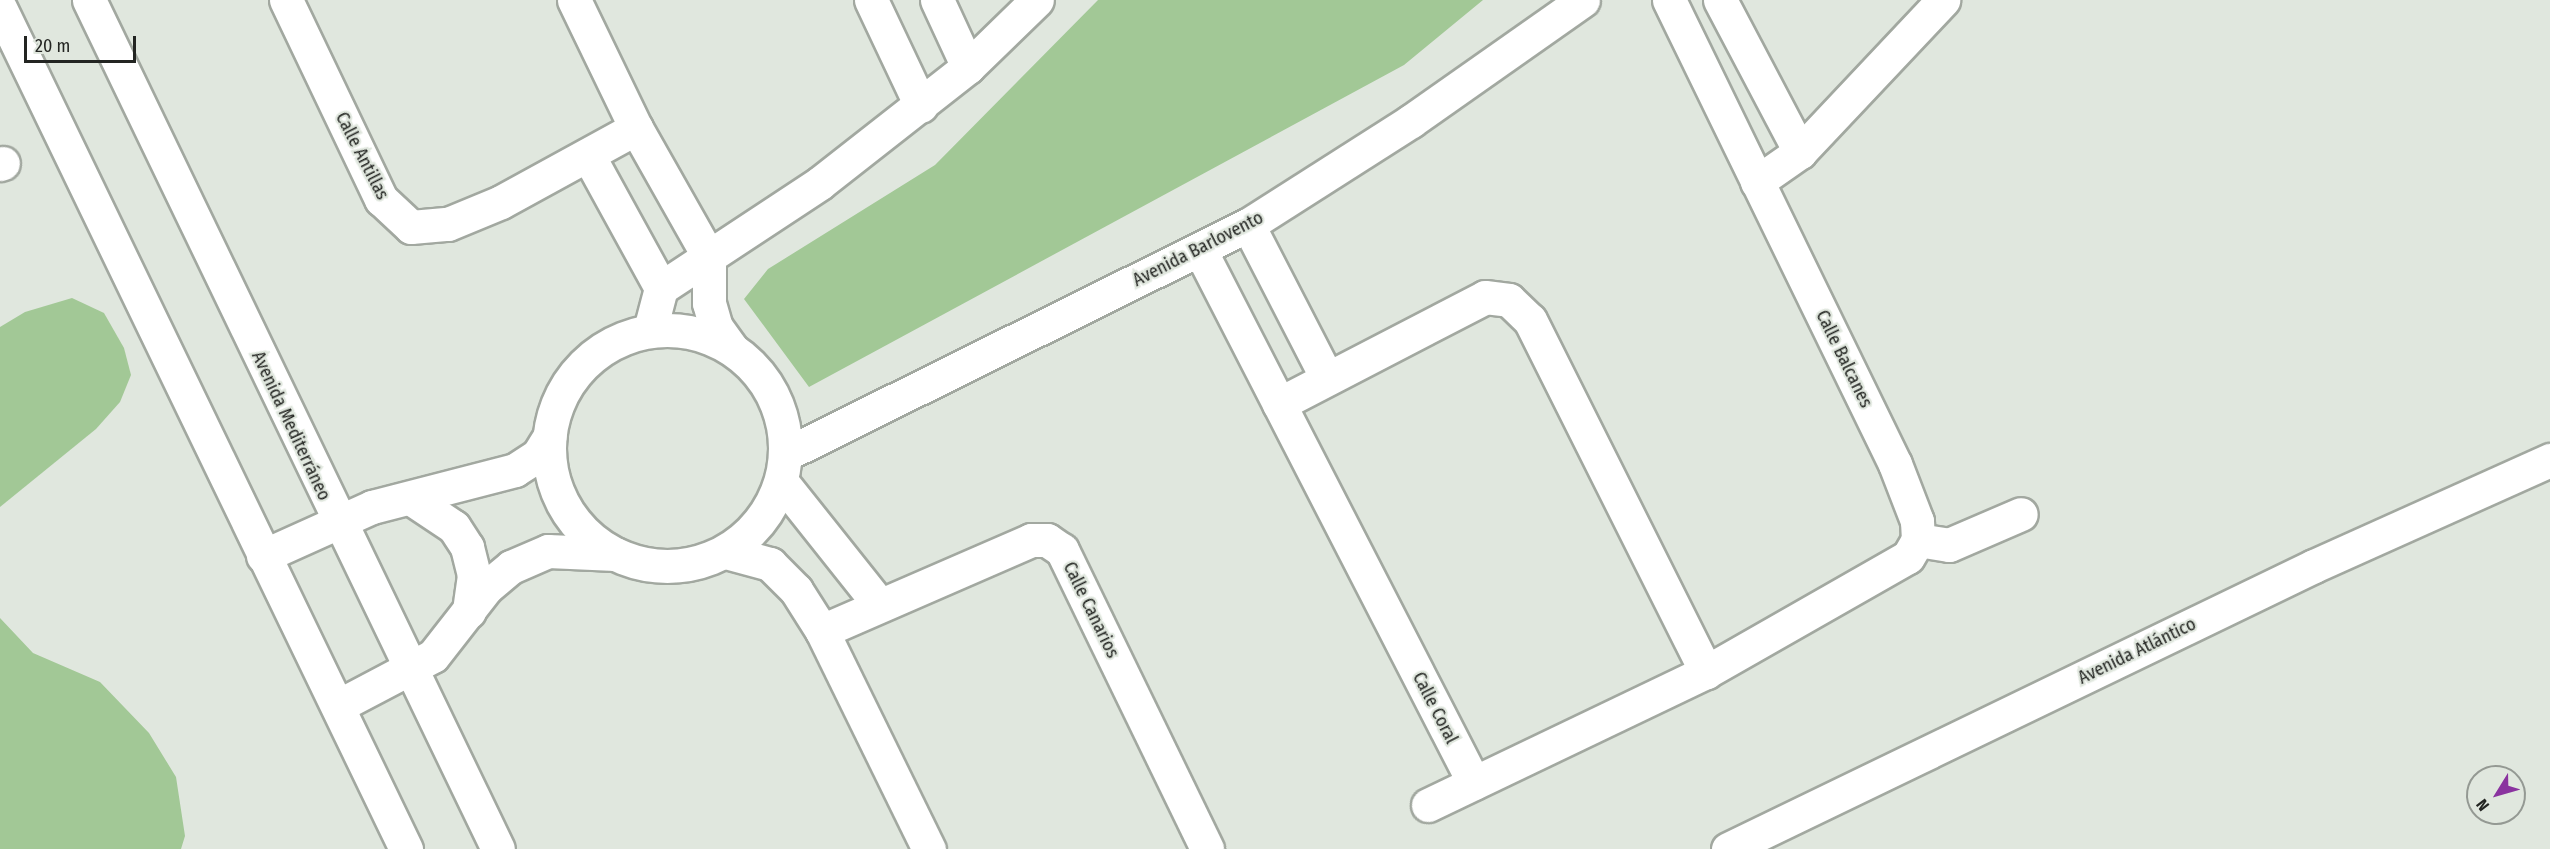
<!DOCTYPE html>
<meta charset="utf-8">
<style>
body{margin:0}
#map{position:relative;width:2550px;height:849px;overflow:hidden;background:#e0e7de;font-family:"Fira Sans Condensed",sans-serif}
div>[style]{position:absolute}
.green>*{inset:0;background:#a2c896}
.roads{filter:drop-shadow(2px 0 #a2a8a0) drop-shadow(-2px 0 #a2a8a0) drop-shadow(0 2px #a2a8a0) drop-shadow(0 -2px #a2a8a0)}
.minor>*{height:33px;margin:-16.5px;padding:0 16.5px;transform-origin:16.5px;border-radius:16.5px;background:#fff}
.minor>.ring{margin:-16.5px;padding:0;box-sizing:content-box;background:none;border:33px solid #fff;border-radius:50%}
.tertiary>*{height:33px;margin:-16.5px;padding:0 16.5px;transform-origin:16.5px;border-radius:16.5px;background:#fff}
span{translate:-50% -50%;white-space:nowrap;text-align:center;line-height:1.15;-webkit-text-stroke:4.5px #e0e7de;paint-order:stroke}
.street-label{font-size:18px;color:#232522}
.north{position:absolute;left:2466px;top:765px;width:60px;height:60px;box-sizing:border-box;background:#e0e7de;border:2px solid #949993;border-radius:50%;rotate:233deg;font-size:16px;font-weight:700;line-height:24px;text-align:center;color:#232522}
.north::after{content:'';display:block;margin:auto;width:21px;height:27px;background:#8a339f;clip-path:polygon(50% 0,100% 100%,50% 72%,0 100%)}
.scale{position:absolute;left:24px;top:36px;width:112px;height:27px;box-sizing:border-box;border:3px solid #232522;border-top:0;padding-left:8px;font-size:18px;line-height:21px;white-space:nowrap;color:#232522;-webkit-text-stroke:4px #e0e7de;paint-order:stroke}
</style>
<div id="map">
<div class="green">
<div style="clip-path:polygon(1098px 0,1483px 0,1404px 65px,809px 387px,744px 299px,768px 269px,935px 165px)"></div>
<div style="clip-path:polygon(72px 298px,104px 313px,124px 348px,131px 375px,120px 402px,96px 429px,0 507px,0 327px,25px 312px)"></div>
<div style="clip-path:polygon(0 618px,33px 653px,100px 682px,149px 733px,176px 777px,185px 836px,181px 849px,0 849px)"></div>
</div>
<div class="roads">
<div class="minor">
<div style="left:286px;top:0;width:221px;rotate:64.5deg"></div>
<div style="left:381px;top:199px;width:41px;rotate:43deg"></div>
<div style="left:411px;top:227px;width:37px;rotate:-5deg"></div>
<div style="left:448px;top:224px;width:57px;rotate:-22.5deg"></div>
<div style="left:501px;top:202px;width:154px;rotate:-28.7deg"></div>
<div style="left:574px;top:0;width:142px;rotate:64.2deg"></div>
<div style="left:636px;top:128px;width:148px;rotate:60.5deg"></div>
<div style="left:709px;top:257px;width:46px;rotate:90deg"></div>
<div style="left:709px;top:303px;width:25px;rotate:74deg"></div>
<div style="left:716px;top:327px;width:27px;rotate:54deg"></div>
<div style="left:871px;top:0;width:117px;rotate:64.7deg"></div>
<div style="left:937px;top:0;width:74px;rotate:65.2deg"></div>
<div style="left:1669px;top:0;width:516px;rotate:64.03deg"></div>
<div style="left:1895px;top:464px;width:61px;rotate:68.9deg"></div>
<div style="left:1917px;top:521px;width:19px;rotate:87deg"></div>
<div style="left:1720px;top:0;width:172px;rotate:62.2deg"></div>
<div style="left:588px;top:155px;width:152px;rotate:61.2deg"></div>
<div style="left:0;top:164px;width:3px;rotate:-18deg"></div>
<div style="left:1757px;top:182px;width:52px;rotate:-34.9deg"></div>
<div style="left:1800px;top:152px;width:209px;rotate:-46.7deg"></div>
<div style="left:1248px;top:225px;width:172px;rotate:62.7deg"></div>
<div style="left:1200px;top:250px;width:599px;rotate:62.79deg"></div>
<div class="ring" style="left:549px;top:330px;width:203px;height:203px"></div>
<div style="left:650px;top:330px;width:43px;rotate:-75.3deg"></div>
<div style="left:661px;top:288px;width:191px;rotate:-33.4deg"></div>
<div style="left:820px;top:183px;width:188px;rotate:-38.1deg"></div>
<div style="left:968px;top:67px;width:96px;rotate:-44.2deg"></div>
<div style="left:1279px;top:404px;width:232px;rotate:-27.4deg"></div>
<div style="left:1485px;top:297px;width:24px;rotate:7deg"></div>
<div style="left:1509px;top:300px;width:29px;rotate:44deg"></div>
<div style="left:1530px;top:320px;width:394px;rotate:63.4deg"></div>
<div style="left:786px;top:454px;width:516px;rotate:-26.37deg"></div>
<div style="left:1248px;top:225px;width:193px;rotate:-32.5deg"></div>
<div style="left:1411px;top:121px;width:210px;rotate:-35.1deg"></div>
<div style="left:781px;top:481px;width:157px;rotate:51.5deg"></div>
<div style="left:412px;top:499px;width:50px;rotate:33.7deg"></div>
<div style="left:454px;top:527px;width:24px;rotate:57deg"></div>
<div style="left:467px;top:547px;width:29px;rotate:76deg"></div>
<div style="left:474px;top:575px;width:37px;rotate:98deg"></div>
<div style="left:1918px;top:540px;width:31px;rotate:9deg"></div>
<div style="left:1949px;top:545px;width:78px;rotate:-23.3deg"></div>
<div style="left:726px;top:552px;width:46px;rotate:15.3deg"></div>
<div style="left:770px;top:564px;width:37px;rotate:45deg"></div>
<div style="left:796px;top:590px;width:49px;rotate:57.6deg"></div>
<div style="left:822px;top:631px;width:243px;rotate:63.9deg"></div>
<div style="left:263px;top:556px;width:120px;rotate:-24.2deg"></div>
<div style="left:372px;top:507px;width:148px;rotate:-14.5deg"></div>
<div style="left:515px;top:470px;width:27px;rotate:-33deg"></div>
<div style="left:538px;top:455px;width:22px;rotate:-58deg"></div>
<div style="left:822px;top:631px;width:228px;rotate:-23.5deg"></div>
<div style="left:1031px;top:540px;width:16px"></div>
<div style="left:1047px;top:540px;width:18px;rotate:34deg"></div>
<div style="left:1062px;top:550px;width:332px;rotate:64.1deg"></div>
<div style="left:338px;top:706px;width:107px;rotate:-27.8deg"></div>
<div style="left:433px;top:656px;width:88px;rotate:-52deg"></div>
<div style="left:487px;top:587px;width:31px;rotate:-40deg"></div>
<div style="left:511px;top:567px;width:40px;rotate:-23.4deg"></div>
<div style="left:548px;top:551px;width:67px;rotate:2.6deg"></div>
<div style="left:1428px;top:805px;width:308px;rotate:-25.6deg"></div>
<div style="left:1706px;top:672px;width:232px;rotate:-29.7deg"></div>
<div style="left:1908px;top:557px;width:20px;rotate:-60deg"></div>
</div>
<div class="tertiary">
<div style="left:89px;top:0;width:942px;rotate:64.28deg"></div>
<div style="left:0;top:8px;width:934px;rotate:64.23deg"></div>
<div style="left:1728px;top:849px;width:651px;rotate:-25.78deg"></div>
<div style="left:2314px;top:566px;width:259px;rotate:-24.2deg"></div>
</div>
</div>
<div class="street-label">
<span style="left:362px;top:156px;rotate:63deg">Calle Antillas</span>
<span style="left:1198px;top:249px;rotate:-27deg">Avenida Barlovento</span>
<span style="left:1844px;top:359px;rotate:64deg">Calle Balcanes</span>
<span style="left:291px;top:426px;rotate:65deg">Avenida Mediterráneo</span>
<span style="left:1091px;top:610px;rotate:64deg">Calle Canarios</span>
<span style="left:2137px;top:651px;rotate:-26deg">Avenida Atlántico</span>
<span style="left:1435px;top:708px;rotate:63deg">Calle Coral</span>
</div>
<div class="north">N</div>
<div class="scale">20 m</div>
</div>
